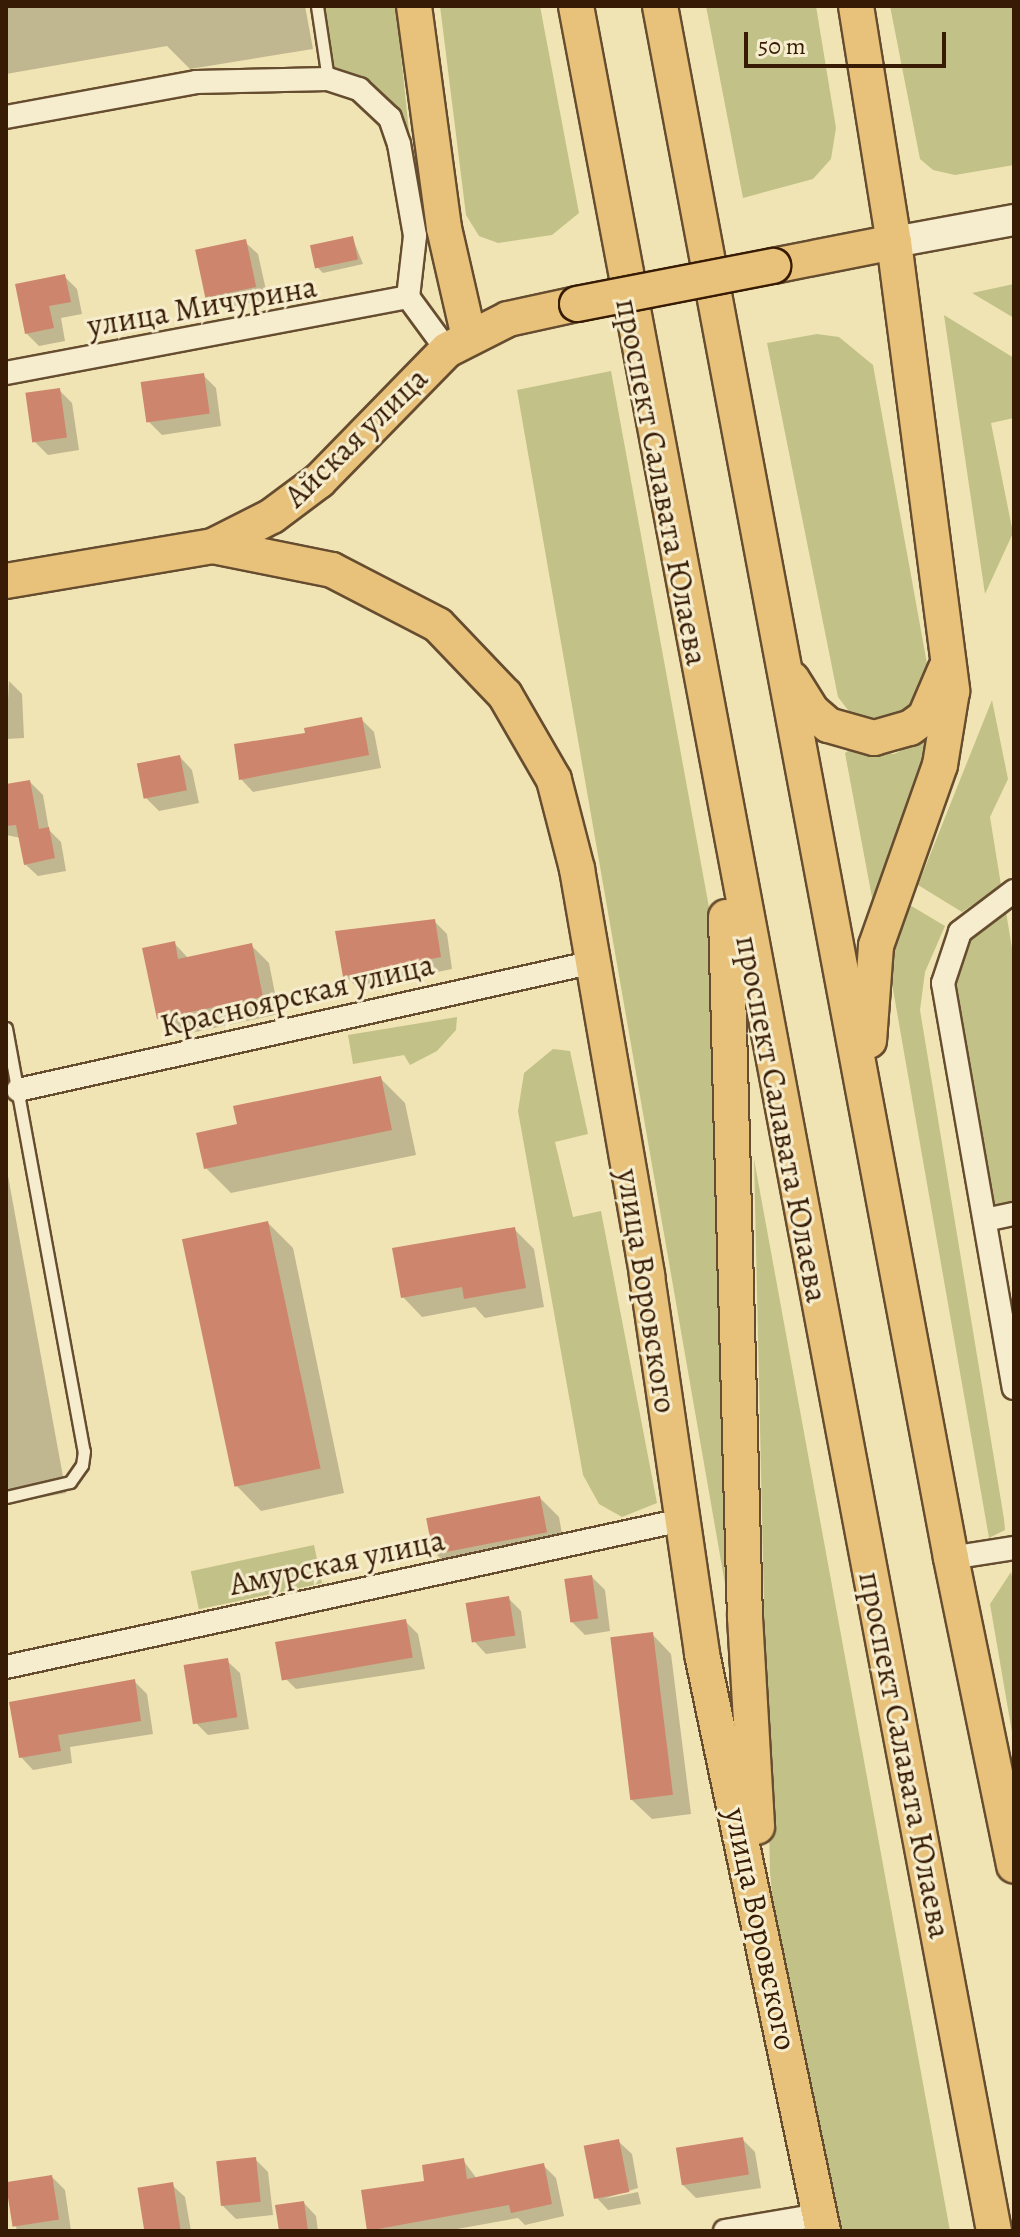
<!DOCTYPE html>
<meta charset="utf-8">
<style>
body{margin:0}
#map{position:relative;width:1020px;height:2237px;overflow:hidden;background:#f1e4b4;font-family:Alegreya,serif}
div>[style]{position:absolute}
.green>*{inset:0;background:#c2c187;transform-origin:0 0}
.shadow>*{inset:0;background:#0003}
.building>*{inset:0;background:#cd866d;transform-origin:0 0}
.roads{filter:drop-shadow(2px 0 #664d30) drop-shadow(-2px 0 #664d30) drop-shadow(0 2px #664d30) drop-shadow(0 -2px #664d30)}
.service>*{height:11px;margin:-5.5px;padding:0 5.5px;transform-origin:5.5px;border-radius:5.5px;background:#f6edce}
.minor>*{height:22px;margin:-11px;padding:0 11px;transform-origin:11px;border-radius:11px;background:#f6edce}
.secondary>*{height:30px;margin:-15px;padding:0 15px;transform-origin:15px;border-radius:15px;background:#f6edce}
.primary>*{height:34px;margin:-17px;padding:0 17px;transform-origin:17px;border-radius:17px;background:#e8c27a}
.bridges{filter:drop-shadow(2px 0 #371b04) drop-shadow(-2px 0 #371b04) drop-shadow(0 2px #371b04) drop-shadow(0 -2px #371b04)}
.primary-bridge>*{height:34px;margin:-17px;padding:0 17px;transform-origin:17px;border-radius:17px;background:#e8c27a}
span{translate:-50% -50%;white-space:nowrap;text-align:center;line-height:1.15;-webkit-text-stroke:6px #f6edce;paint-order:stroke}
.street-label{font-size:32px;color:#371b04}
.frame{position:absolute;inset:0;border:8px solid #371b04;pointer-events:none}
.scale{position:absolute;left:744px;top:32px;width:202px;height:36px;box-sizing:border-box;border:4px solid #371b04;border-top:0;padding-left:10px;font-size:24px;line-height:28px;white-space:nowrap;color:#371b04;-webkit-text-stroke:6px #f6edce;paint-order:stroke}
</style>
<div id="map">
<div class="green">
<div style="clip-path:polygon(323px 6px,396px 6px,412px 161px,334px 70px)"></div>
<div style="clip-path:polygon(440px 6px,540px 6px,579px 213px,552px 235px,498px 243px,479px 236px,466px 215px)"></div>
<div style="clip-path:polygon(706px 6px,816px 6px,836px 128px,831px 159px,813px 179px,743px 198px)"></div>
<div style="clip-path:polygon(890px 6px,1014px 6px,1014px 165px,955px 175px,933px 170px,920px 159px)"></div>
<div style="clip-path:polygon(1014px 284px,1014px 318px,972px 293px)"></div>
<div style="clip-path:polygon(944px 315px,1014px 358px,1014px 418px,991px 423px,1013px 533px,985px 594px)"></div>
<div style="clip-path:polygon(817px 334px,839px 337px,873px 365px,931px 686px,896px 723px,854px 718px,838px 697px,767px 343px)"></div>
<div style="clip-path:polygon(611px 371px,719px 962px,725px 1584px,517px 390px)"></div>
<div style="clip-path:polygon(992px 700px,1008px 779px,990px 817px,1001px 885px,962px 912px,918px 885px)"></div>
<div style="clip-path:polygon(928px 738px,936px 739px,879px 904px,873px 903px,845px 753px,853px 748px,894px 754px)"></div>
<div style="clip-path:polygon(903px 901px,945px 926px,925px 972px,920px 1010px,1004px 1519px,1005px 1530px,989px 1538px,891px 978px,893px 941px)"></div>
<div style="clip-path:polygon(1006px 912px,1014px 960px,1014px 1208px,993px 1211px,951px 982px,973px 931px)"></div>
<div style="clip-path:polygon(457px 1017px,456px 1030px,437px 1051px,410px 1065px,404px 1055px,353px 1064px,348px 1035px)"></div>
<div style="clip-path:polygon(553px 1049px,570px 1051px,588px 1134px,555px 1142px,573px 1217px,601px 1211px,657px 1503px,622px 1517px,599px 1504px,583px 1475px,518px 1111px,524px 1073px)"></div>
<div style="clip-path:polygon(754px 1159px,950px 2231px,834px 2231px,775px 1927px,770px 1872px)"></div>
<div style="left:314px;top:1545px;width:39px;height:126px;rotate:78deg"></div>
<div style="clip-path:polygon(1011px 1572px,1014px 1586px,1014px 1744px,990px 1604px)"></div>
</div>
<div class="shadow">
<div style="clip-path:polygon(6px 6px,305px 6px,313px 49px,190px 69px,167px 46px,6px 74px)"></div>
<div style="clip-path:polygon(353px 239px,363px 264px,323px 273px,317px 267px)"></div>
<div style="clip-path:polygon(245px 242px,258px 254px,268px 299px,219px 309px,206px 297px)"></div>
<div style="clip-path:polygon(64px 276px,77px 289px,82px 314px,61px 318px,65px 341px,39px 346px,26px 333px)"></div>
<div style="clip-path:polygon(203px 375px,216px 388px,221px 426px,162px 435px,149px 422px)"></div>
<div style="clip-path:polygon(59px 390px,72px 403px,79px 450px,48px 455px,35px 442px)"></div>
<div style="clip-path:polygon(9px 681px,22px 694px,24px 738px,6px 739px)"></div>
<div style="clip-path:polygon(361px 719px,374px 732px,381px 768px,253px 792px,241px 779px,308px 735px)"></div>
<div style="clip-path:polygon(180px 757px,192px 770px,199px 803px,159px 811px,146px 798px)"></div>
<div style="clip-path:polygon(30px 782px,43px 795px,49px 830px,61px 842px,66px 871px,38px 876px,25px 864px,21px 838px,6px 835px,6px 786px)"></div>
<div style="clip-path:polygon(434px 921px,447px 934px,452px 969px,358px 988px,345px 976px)"></div>
<div style="clip-path:polygon(174px 943px,189px 959px,251px 945px,269px 963px,279px 1014px,177px 1036px,159px 1018px)"></div>
<div style="clip-path:polygon(380px 1078px,405px 1103px,416px 1155px,231px 1193px,206px 1168px,239px 1126px)"></div>
<div style="clip-path:polygon(6px 1165px,66px 1493px,6px 1504px)"></div>
<div style="clip-path:polygon(268px 1223px,293px 1248px,344px 1493px,261px 1511px,236px 1485px)"></div>
<div style="clip-path:polygon(514px 1229px,534px 1249px,544px 1307px,485px 1318px,475px 1307px,422px 1317px,403px 1297px)"></div>
<div style="clip-path:polygon(540px 1498px,559px 1517px,565px 1551px,453px 1571px,434px 1552px)"></div>
<div style="clip-path:polygon(592px 1577px,605px 1590px,610px 1631px,585px 1635px,572px 1622px)"></div>
<div style="clip-path:polygon(508px 1598px,521px 1611px,526px 1648px,486px 1654px,474px 1641px)"></div>
<div style="clip-path:polygon(406px 1622px,418px 1634px,425px 1669px,296px 1689px,283px 1676px)"></div>
<div style="clip-path:polygon(652px 1634px,671px 1654px,691px 1814px,652px 1819px,632px 1800px)"></div>
<div style="clip-path:polygon(227px 1661px,240px 1673px,249px 1729px,208px 1735px,195px 1722px)"></div>
<div style="clip-path:polygon(134px 1681px,147px 1694px,153px 1734px,70px 1747px,72px 1763px,33px 1770px,21px 1757px)"></div>
<div style="clip-path:polygon(742px 2139px,755px 2152px,761px 2188px,696px 2198px,683px 2185px)"></div>
<div style="clip-path:polygon(619px 2142px,632px 2154px,638px 2188px,603px 2199px,638px 2192px,641px 2204px,608px 2210px,596px 2197px)"></div>
<div style="clip-path:polygon(255px 2159px,268px 2172px,273px 2215px,236px 2219px,223px 2206px)"></div>
<div style="clip-path:polygon(463px 2160px,477px 2179px,543px 2165px,556px 2178px,564px 2216px,525px 2225px,518px 2218px,446px 2231px,369px 2230px)"></div>
<div style="clip-path:polygon(52px 2177px,65px 2190px,71px 2231px,17px 2231px,6px 2184px)"></div>
<div style="clip-path:polygon(172px 2185px,185px 2197px,191px 2231px,146px 2231px)"></div>
<div style="clip-path:polygon(304px 2203px,316px 2216px,318px 2231px,281px 2231px)"></div>
</div>
<div class="building">
<div style="left:353px;top:236px;width:24px;height:44px;rotate:78deg"></div>
<div style="left:246px;top:239px;width:49px;height:52px;rotate:78deg"></div>
<div style="clip-path:polygon(65px 274px,71px 302px,49px 306px,54px 328px,25px 334px,15px 284px)"></div>
<div style="left:204px;top:373px;width:41px;height:64px;rotate:82deg"></div>
<div style="left:60px;top:388px;width:50px;height:35px;rotate:82deg"></div>
<div style="clip-path:polygon(362px 717px,369px 755px,239px 780px,234px 744px,305px 733px,304px 728px)"></div>
<div style="left:180px;top:755px;width:36px;height:44px;rotate:79deg"></div>
<div style="clip-path:polygon(30px 780px,39px 829px,49px 827px,55px 858px,24px 865px,16px 825px,6px 826px,6px 784px)"></div>
<div style="clip-path:polygon(435px 919px,441px 957px,343px 977px,335px 931px)"></div>
<div style="clip-path:polygon(175px 941px,178px 959px,252px 943px,263px 997px,157px 1019px,142px 948px)"></div>
<div style="clip-path:polygon(381px 1076px,392px 1130px,204px 1169px,196px 1133px,237px 1124px,233px 1106px)"></div>
<div style="left:268px;top:1221px;width:253px;height:88px;rotate:78deg"></div>
<div style="clip-path:polygon(515px 1227px,526px 1288px,464px 1299px,462px 1287px,401px 1298px,392px 1248px)"></div>
<div style="left:540px;top:1496px;width:37px;height:116px;rotate:79deg"></div>
<div style="left:592px;top:1575px;width:44px;height:28px;rotate:82deg"></div>
<div style="left:509px;top:1596px;width:40px;height:44px;rotate:81deg"></div>
<div style="left:406px;top:1619px;width:39px;height:133px;rotate:80deg"></div>
<div style="left:653px;top:1632px;width:164px;height:43px;rotate:83deg"></div>
<div style="left:228px;top:1658px;width:60px;height:45px;rotate:81deg"></div>
<div style="clip-path:polygon(135px 1679px,141px 1721px,58px 1735px,61px 1751px,19px 1758px,9px 1702px)"></div>
<div style="left:743px;top:2137px;width:38px;height:68px;rotate:81deg"></div>
<div style="left:619px;top:2139px;width:54px;height:36px;rotate:79deg"></div>
<div style="left:256px;top:2157px;width:45px;height:40px;rotate:84deg"></div>
<div style="clip-path:polygon(464px 2158px,467px 2179px,544px 2163px,552px 2204px,511px 2213px,509px 2205px,367px 2231px,361px 2190px,424px 2181px,422px 2165px)"></div>
<div style="left:52px;top:2175px;width:45px;height:47px;rotate:81deg"></div>
<div style="left:173px;top:2182px;width:50px;height:36px;rotate:81deg"></div>
<div style="clip-path:polygon(304px 2201px,308px 2231px,279px 2231px,275px 2205px)"></div>
</div>
<div class="roads">
<div class="service">
<div style="left:317px;top:6px;width:74px;rotate:81.4deg"></div>
<div style="left:6px;top:1028px;width:430px;rotate:79.6deg"></div>
<div style="left:84px;top:1451px;width:14px;rotate:98deg"></div>
<div style="left:82px;top:1465px;width:21px;rotate:125deg"></div>
<div style="left:70px;top:1482px;width:66px;rotate:166.8deg"></div>
</div>
<div class="minor">
<div style="left:6px;top:117px;width:193px;rotate:-10.4deg"></div>
<div style="left:196px;top:82px;width:132px;rotate:-1.3deg"></div>
<div style="left:328px;top:79px;width:33px;rotate:18deg"></div>
<div style="left:359px;top:89px;width:42px;rotate:43.1deg"></div>
<div style="left:390px;top:118px;width:28px;rotate:71deg"></div>
<div style="left:399px;top:144px;width:93px;rotate:80.1deg"></div>
<div style="left:415px;top:236px;width:61px;rotate:96.5deg"></div>
<div style="left:408px;top:297px;width:66px;rotate:53.7deg"></div>
<div style="left:6px;top:373px;width:409px;rotate:-10.7deg"></div>
<div style="left:1014px;top:891px;width:68px;rotate:142.8deg"></div>
<div style="left:960px;top:932px;width:54px;rotate:108.4deg"></div>
<div style="left:943px;top:983px;width:411px;rotate:80.1deg"></div>
<div style="left:18px;top:1090px;width:586px;rotate:-12.52deg"></div>
<div style="left:985px;top:1220px;width:30px;rotate:-12deg"></div>
<div style="left:951px;top:1558px;width:64px;rotate:-9deg"></div>
<div style="left:6px;top:1667px;width:692px;rotate:-12.27deg"></div>
<div style="left:725px;top:2231px;width:96px;rotate:-9.6deg"></div>
</div>
<div class="secondary">
<div style="left:894px;top:242px;width:122px;rotate:-10.4deg"></div>
</div>
<div class="primary">
<div style="left:414px;top:6px;width:224px;rotate:82.3deg"></div>
<div style="left:444px;top:228px;width:112px;rotate:77.1deg"></div>
<div style="left:576px;top:6px;width:2264px;rotate:79.36deg"></div>
<div style="left:660px;top:6px;width:1579px;rotate:79.38deg"></div>
<div style="left:951px;top:1558px;width:314px;rotate:78.4deg"></div>
<div style="left:856px;top:6px;width:239px;rotate:80.9deg"></div>
<div style="left:894px;top:242px;width:453px;rotate:82.6deg"></div>
<div style="left:952px;top:691px;width:75px;rotate:99.2deg"></div>
<div style="left:940px;top:765px;width:192px;rotate:109.5deg"></div>
<div style="left:876px;top:946px;width:95px;rotate:94.2deg"></div>
<div style="left:773px;top:266px;width:123px;rotate:-11.2deg"></div>
<div style="left:213px;top:546px;width:121px;rotate:11.4deg"></div>
<div style="left:332px;top:570px;width:119px;rotate:27.4deg"></div>
<div style="left:438px;top:625px;width:97px;rotate:46.3deg"></div>
<div style="left:505px;top:695px;width:98px;rotate:60deg"></div>
<div style="left:554px;top:780px;width:92px;rotate:75.5deg"></div>
<div style="left:577px;top:869px;width:413px;rotate:80.2deg"></div>
<div style="left:647px;top:1276px;width:382px;rotate:81.7deg"></div>
<div style="left:702px;top:1654px;width:590px;rotate:78.16deg"></div>
<div style="left:6px;top:581px;width:210px;rotate:-9.6deg"></div>
<div style="left:213px;top:546px;width:66px;rotate:-27deg"></div>
<div style="left:272px;top:516px;width:59px;rotate:-36.7deg"></div>
<div style="left:319px;top:481px;width:183px;rotate:-45.7deg"></div>
<div style="left:447px;top:350px;width:68px;rotate:-26.9deg"></div>
<div style="left:508px;top:319px;width:71px;rotate:-12.3deg"></div>
<div style="left:792px;top:679px;width:36px;rotate:58deg"></div>
<div style="left:811px;top:710px;width:23px;rotate:41deg"></div>
<div style="left:828px;top:725px;width:48px;rotate:15.8deg"></div>
<div style="left:874px;top:738px;width:37px;rotate:-16deg"></div>
<div style="left:910px;top:728px;width:19px;rotate:-36deg"></div>
<div style="left:925px;top:717px;width:51px;rotate:-66.9deg"></div>
<div style="left:726px;top:917px;width:700px;rotate:88.45deg"></div>
<div style="left:745px;top:1617px;width:210px;rotate:86.7deg"></div>
</div>
</div>
<div class="bridges">
<div class="primary-bridge">
<div style="left:577px;top:304px;width:200px;rotate:-11deg"></div>
</div>
</div>
<div class="street-label">
<span style="left:202px;top:306px;rotate:-10deg">улица Мичурина</span>
<span style="left:356px;top:437px;rotate:-44deg">Айская улица</span>
<span style="left:662px;top:482px;rotate:79deg">проспект Салавата Юлаева</span>
<span style="left:297px;top:995px;rotate:-13deg">Красноярская улица</span>
<span style="left:782px;top:1119px;rotate:79deg">проспект Салавата Юлаева</span>
<span style="left:647px;top:1291px;rotate:81deg">улица Воровского</span>
<span style="left:337px;top:1562px;rotate:-12deg">Амурская улица</span>
<span style="left:905px;top:1755px;rotate:79deg">проспект Салавата Юлаева</span>
<span style="left:761px;top:1929px;rotate:78deg">улица Воровского</span>
</div>
<div class="frame"></div>
<div class="scale">50 m</div>
</div>
